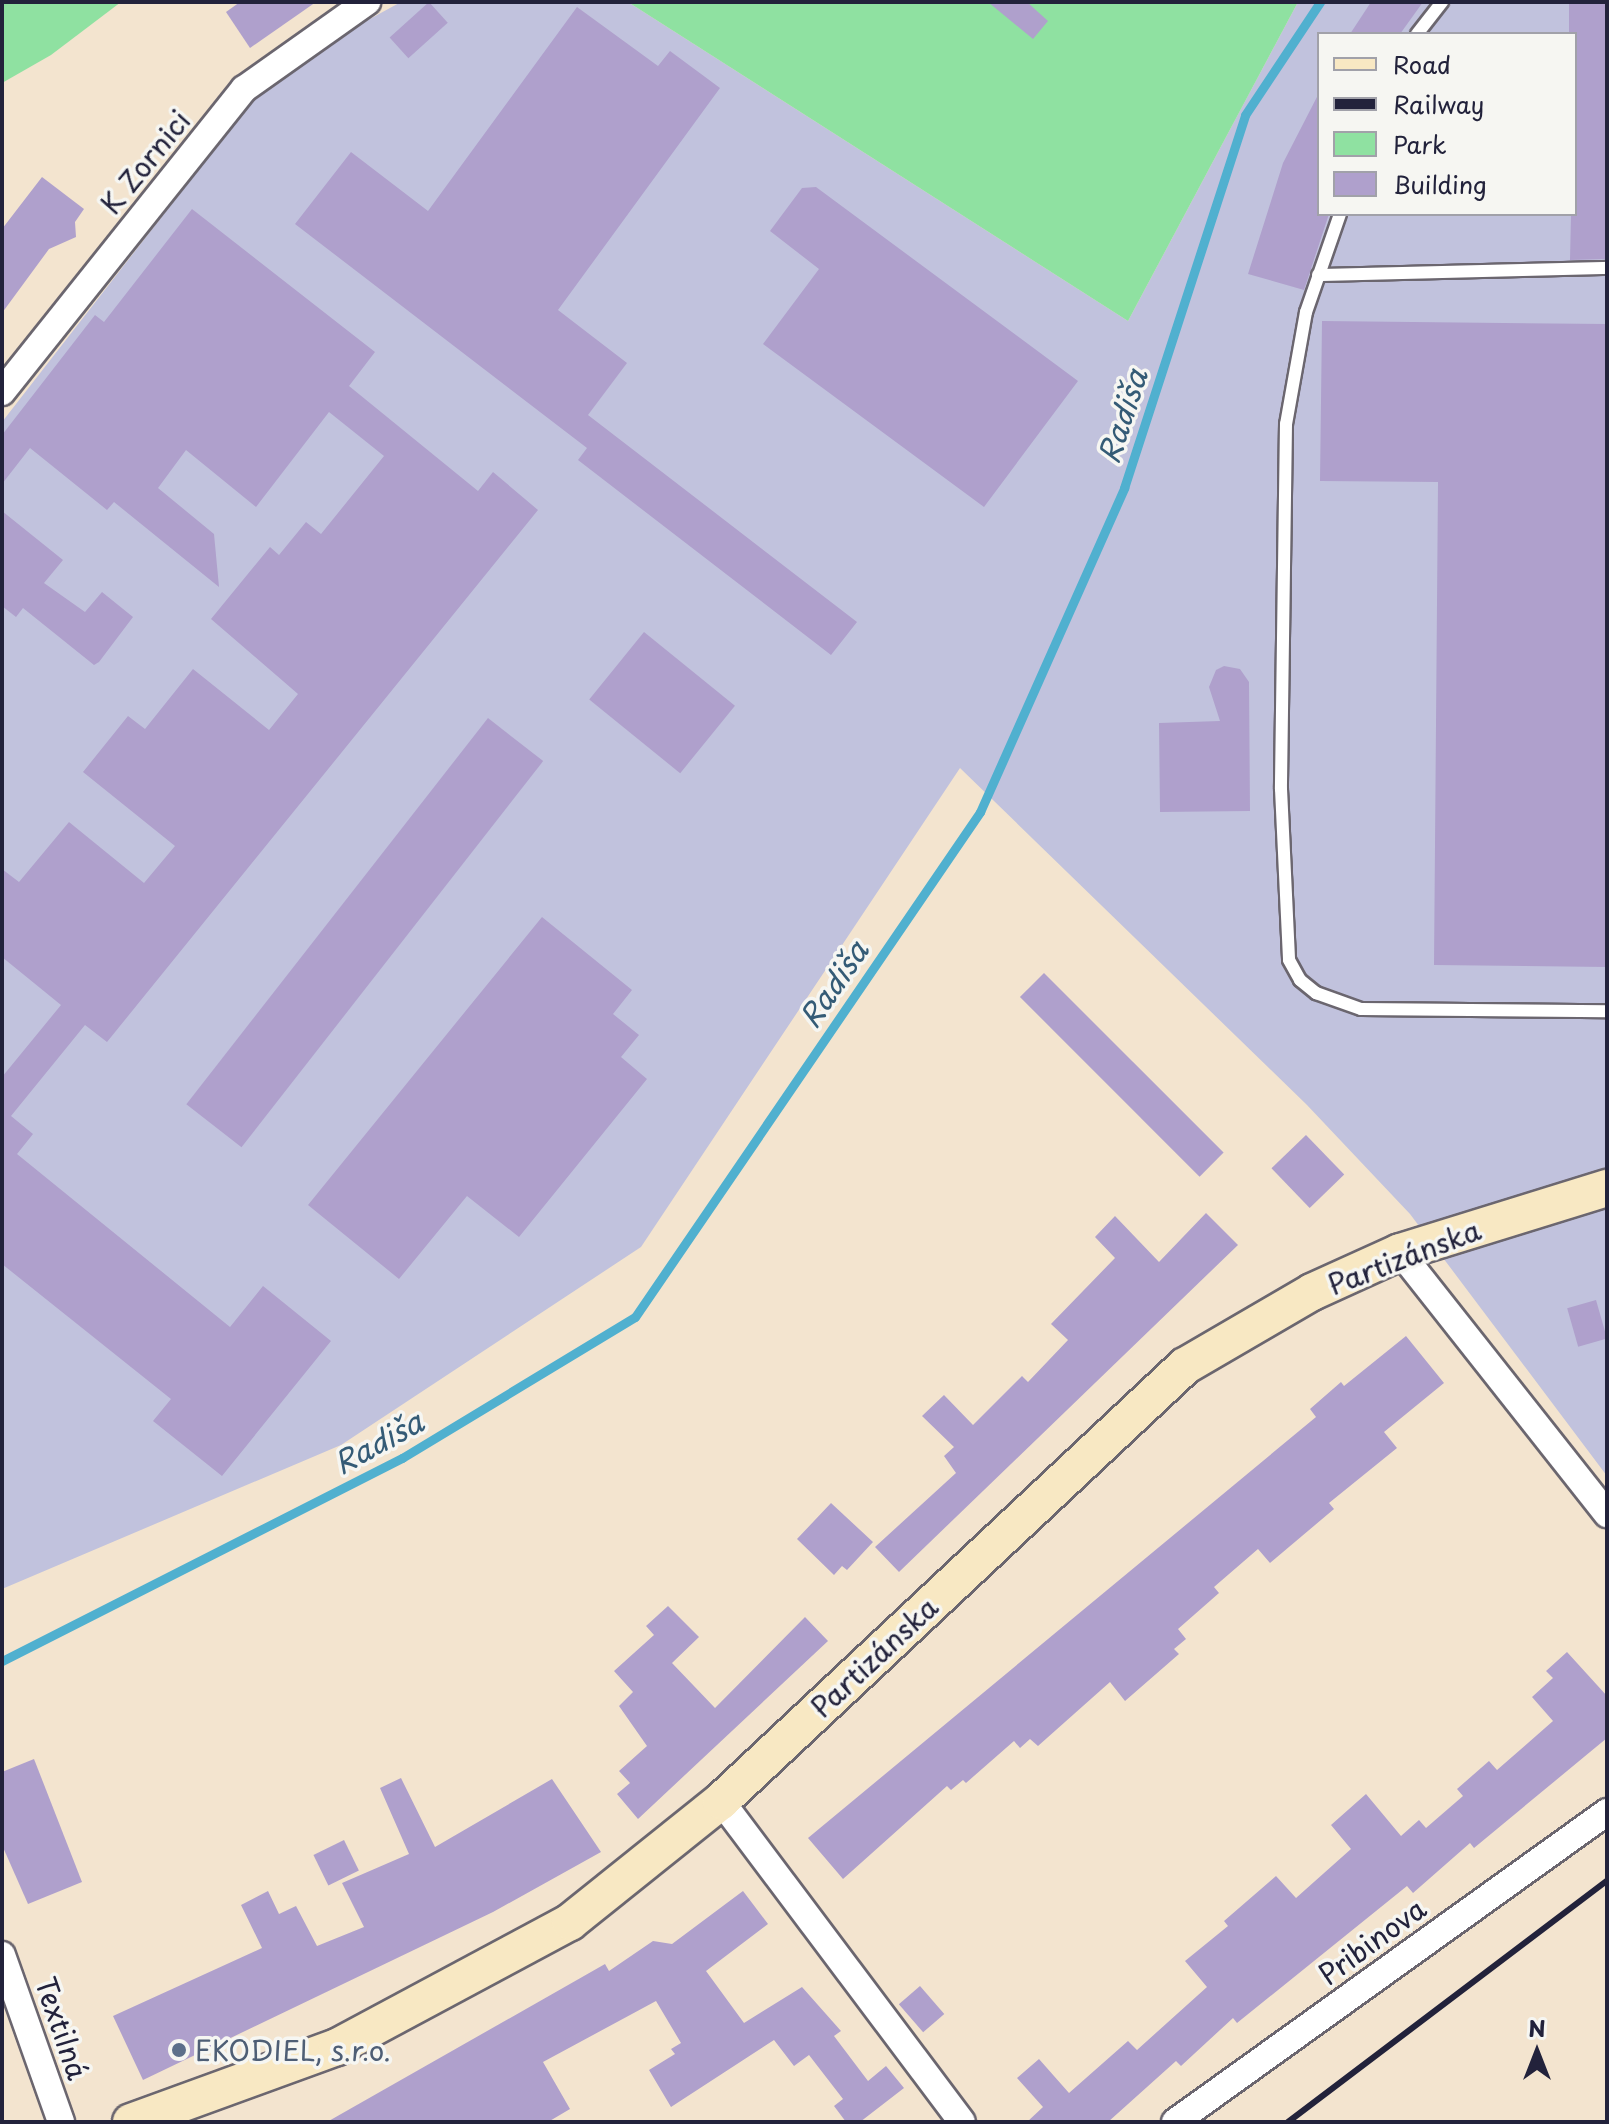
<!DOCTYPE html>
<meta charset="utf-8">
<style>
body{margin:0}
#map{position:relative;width:1609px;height:2124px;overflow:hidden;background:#f3e4cf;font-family:"Playpen Sans",sans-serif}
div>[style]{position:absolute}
.industrial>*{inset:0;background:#c1c2dd}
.green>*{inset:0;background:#8fe1a1}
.stream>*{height:9px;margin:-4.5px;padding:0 4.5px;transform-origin:4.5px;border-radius:4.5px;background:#50b0cf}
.building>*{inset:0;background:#afa0cc;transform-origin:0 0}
.roads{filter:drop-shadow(2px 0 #6b666f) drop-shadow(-2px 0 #6b666f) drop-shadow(0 2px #6b666f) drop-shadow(0 -2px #6b666f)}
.lane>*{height:12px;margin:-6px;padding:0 6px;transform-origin:6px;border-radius:6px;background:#fff}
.street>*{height:26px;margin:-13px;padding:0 13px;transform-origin:13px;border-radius:13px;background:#fff}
.secondary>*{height:36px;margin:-18px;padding:0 18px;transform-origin:18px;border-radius:18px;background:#f8e8c3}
.rail>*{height:6px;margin:-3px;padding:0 3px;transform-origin:3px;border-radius:3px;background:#22223b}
.dots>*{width:22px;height:22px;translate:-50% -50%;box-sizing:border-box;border:4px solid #f6f6f2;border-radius:50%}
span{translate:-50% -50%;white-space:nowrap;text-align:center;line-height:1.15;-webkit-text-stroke:7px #f6f6f2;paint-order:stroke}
.street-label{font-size:28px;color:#22223b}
.service-label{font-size:28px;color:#4e5e75}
.left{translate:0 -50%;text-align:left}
.water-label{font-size:30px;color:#345b76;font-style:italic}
.frame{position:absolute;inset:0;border:4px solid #22223b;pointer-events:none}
.legend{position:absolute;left:1317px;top:32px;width:260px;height:184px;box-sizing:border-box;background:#f6f6f2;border:2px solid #a1a1a9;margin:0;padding:10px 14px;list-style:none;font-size:24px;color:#22223b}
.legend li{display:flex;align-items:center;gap:16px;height:40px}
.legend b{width:40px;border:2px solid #a1a1a9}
.north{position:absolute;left:1497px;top:2012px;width:80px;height:80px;-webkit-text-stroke:6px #f6f6f2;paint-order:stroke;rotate:0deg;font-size:22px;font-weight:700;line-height:32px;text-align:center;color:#22223b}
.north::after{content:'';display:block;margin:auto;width:28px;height:36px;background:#22223b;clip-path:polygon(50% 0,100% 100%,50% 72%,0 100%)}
</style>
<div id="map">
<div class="industrial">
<div style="clip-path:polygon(evenodd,401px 2px,628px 2px,1128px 321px,1298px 2px,1607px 2px,1607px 1476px,1410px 1214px,1307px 1105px,960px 768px,641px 1247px,341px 1445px,2px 1589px,2px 422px,276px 70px,401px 2px,1319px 34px,1575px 34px,1575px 214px,1319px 214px,1319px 34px)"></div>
</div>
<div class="green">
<div style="clip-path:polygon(2px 2px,121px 2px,51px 55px,2px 83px)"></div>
<div style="clip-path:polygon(628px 2px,1298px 2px,1128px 321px)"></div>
</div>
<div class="stream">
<div style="left:2px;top:1661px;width:449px;rotate:-26.9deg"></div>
<div style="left:402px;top:1458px;width:272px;rotate:-31.2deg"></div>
<div style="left:635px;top:1317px;width:612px;rotate:-55.66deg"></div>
<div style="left:980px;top:812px;width:355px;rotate:-66deg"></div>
<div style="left:1124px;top:488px;width:392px;rotate:-72deg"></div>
<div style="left:1245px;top:115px;width:136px;rotate:-56.4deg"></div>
</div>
<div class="building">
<div style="clip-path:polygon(240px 2px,316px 2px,250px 48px,226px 12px)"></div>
<div style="left:429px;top:2px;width:28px;height:53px;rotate:48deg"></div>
<div style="clip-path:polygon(988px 2px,1027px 2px,1048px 21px,1033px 39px)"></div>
<div style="clip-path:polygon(1371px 2px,1423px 2px,1400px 34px,1350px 34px)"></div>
<div style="clip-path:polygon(1569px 2px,1607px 2px,1607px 259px,1570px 260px,1575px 34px,1569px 34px)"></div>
<div style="clip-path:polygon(577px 7px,658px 66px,670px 51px,720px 88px,558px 310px,627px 363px,588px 415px,857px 622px,831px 655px,578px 460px,587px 448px,295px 224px,351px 152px,428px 211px)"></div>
<div style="clip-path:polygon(1319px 93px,1319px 214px,1329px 214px,1304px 290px,1248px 274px,1283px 163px)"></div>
<div style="clip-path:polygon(42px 177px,84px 209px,75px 222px,76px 237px,49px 249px,2px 313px,2px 229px)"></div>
<div style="clip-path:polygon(816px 187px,1078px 381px,984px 507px,763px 344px,819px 269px,770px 231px,802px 188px)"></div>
<div style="clip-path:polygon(192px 209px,375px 352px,349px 386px,478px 491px,493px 472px,538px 510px,107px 1042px,85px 1025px,11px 1116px,33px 1134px,17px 1154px,230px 1327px,263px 1286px,331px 1341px,222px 1476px,153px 1421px,171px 1399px,2px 1264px,2px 1077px,61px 1005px,2px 957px,2px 869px,19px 882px,69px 822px,144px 883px,175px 846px,83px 772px,128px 716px,145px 729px,193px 669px,269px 730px,298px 694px,211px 619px,270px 547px,279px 555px,306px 522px,321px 534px,384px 456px,329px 412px,256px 507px,186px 450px,158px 488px,214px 534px,219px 587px,114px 502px,107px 510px,30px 448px,2px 484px,2px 435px,95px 315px,104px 322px)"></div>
<div style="clip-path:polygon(1322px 321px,1607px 324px,1607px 967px,1434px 965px,1438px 482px,1320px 481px)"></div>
<div style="clip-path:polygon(2px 511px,63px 560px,44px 583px,85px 612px,102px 592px,133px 617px,99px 662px,94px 665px,23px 608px,16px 617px,2px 606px)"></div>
<div style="left:644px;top:632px;width:117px;height:87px;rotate:39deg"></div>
<div style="clip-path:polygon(1224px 666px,1240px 669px,1249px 682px,1250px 811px,1160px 812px,1159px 723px,1220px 721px,1209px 687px,1216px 670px)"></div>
<div style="left:488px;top:718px;width:70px;height:490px;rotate:38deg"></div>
<div style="clip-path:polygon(542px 917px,632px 990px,613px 1014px,639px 1035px,621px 1057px,647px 1079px,519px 1237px,467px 1196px,399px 1279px,308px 1205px)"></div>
<div style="left:1044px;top:973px;width:254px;height:34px;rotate:45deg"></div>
<div style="left:1306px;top:1135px;width:55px;height:48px;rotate:46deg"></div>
<div style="clip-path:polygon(1206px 1213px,1238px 1245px,899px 1572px,875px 1547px,956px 1473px,944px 1456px,954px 1447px,922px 1416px,944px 1395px,973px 1425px,1022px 1376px,1028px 1382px,1068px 1340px,1051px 1324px,1115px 1258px,1095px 1237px,1115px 1216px,1159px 1262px)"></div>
<div style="left:1596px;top:1300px;width:40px;height:30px;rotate:74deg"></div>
<div style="clip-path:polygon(1406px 1336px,1444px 1383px,1384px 1432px,1397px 1448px,1329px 1503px,1334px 1509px,1270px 1563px,1258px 1549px,1214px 1587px,1219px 1593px,1178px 1629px,1186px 1639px,1174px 1649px,1179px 1654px,1125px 1701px,1110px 1682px,1038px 1746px,1030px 1739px,1020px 1748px,1014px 1741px,966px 1783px,963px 1780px,951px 1790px,947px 1786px,843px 1879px,808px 1838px,1316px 1417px,1310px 1409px,1341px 1382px,1344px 1386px)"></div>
<div style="clip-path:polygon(831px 1503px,873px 1542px,847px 1570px,842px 1566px,834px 1575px,797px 1539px)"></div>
<div style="clip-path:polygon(668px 1606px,699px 1637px,672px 1663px,715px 1708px,805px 1617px,828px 1641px,638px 1819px,617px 1794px,630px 1783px,619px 1771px,647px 1746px,619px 1706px,633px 1692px,614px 1671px,654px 1635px,646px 1626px)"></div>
<div style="clip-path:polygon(1567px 1652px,1607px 1696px,1607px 1738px,1590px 1752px,1474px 1848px,1470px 1843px,1413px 1893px,1407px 1886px,1237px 2023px,1233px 2018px,1181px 2066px,1176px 2061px,1108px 2122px,1027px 2122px,1043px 2107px,1017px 2078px,1039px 2059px,1069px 2093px,1128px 2041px,1137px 2050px,1207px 1987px,1185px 1961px,1228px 1926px,1224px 1921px,1276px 1876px,1296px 1898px,1351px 1849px,1331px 1825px,1366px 1794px,1401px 1836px,1419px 1820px,1426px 1828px,1463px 1796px,1457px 1789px,1489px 1761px,1497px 1770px,1553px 1721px,1532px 1697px,1553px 1678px,1546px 1671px)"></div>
<div style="clip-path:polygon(34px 1759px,82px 1882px,28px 1904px,2px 1845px,2px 1772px)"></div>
<div style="clip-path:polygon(401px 1778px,435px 1847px,552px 1779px,601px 1852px,493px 1912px,143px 2080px,113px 2016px,262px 1948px,241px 1905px,268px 1891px,279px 1914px,296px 1906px,317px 1946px,364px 1927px,342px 1883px,409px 1854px,380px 1788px)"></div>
<div style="left:344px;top:1840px;width:34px;height:34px;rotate:64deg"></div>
<div style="clip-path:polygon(743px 1891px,768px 1924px,706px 1971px,744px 2023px,802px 1987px,841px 2031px,834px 2036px,868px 2081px,886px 2066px,904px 2088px,860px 2122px,846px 2122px,834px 2106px,843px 2099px,809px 2055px,794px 2066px,774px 2040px,671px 2107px,649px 2070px,675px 2054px,671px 2049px,681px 2043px,656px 2001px,543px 2062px,570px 2109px,548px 2122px,327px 2122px,605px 1964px,609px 1971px,653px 1941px,672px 1944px)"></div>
<div style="left:920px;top:1986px;width:37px;height:28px;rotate:49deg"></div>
</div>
<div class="roads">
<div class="lane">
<div style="left:1417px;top:34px;width:41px;rotate:-52deg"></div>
<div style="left:1340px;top:214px;width:104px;rotate:109.1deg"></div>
<div style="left:1306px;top:312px;width:114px;rotate:100.1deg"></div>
<div style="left:1286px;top:424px;width:365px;rotate:90.8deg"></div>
<div style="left:1281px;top:789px;width:171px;rotate:87.3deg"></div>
<div style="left:1289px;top:960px;width:23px;rotate:61deg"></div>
<div style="left:1300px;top:980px;width:21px;rotate:39deg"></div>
<div style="left:1316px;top:993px;width:48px;rotate:19.6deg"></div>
<div style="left:1361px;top:1009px;width:246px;rotate:0.5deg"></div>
<div style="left:1318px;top:275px;width:289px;rotate:-1.4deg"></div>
</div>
<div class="street">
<div style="left:2px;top:392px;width:388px;rotate:-51.4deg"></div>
<div style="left:244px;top:89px;width:151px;rotate:-35.3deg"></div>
<div style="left:1400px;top:1252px;width:334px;rotate:51.7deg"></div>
<div style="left:721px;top:1801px;width:401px;rotate:53.1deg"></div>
<div style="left:2px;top:1955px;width:177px;rotate:70.5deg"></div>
<div style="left:1175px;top:2122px;width:532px;rotate:-35.66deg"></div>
</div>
<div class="secondary">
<div style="left:131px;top:2122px;width:219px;rotate:-20deg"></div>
<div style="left:337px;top:2047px;width:264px;rotate:-28.2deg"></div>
<div style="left:570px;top:1922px;width:193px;rotate:-38.7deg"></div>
<div style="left:721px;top:1801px;width:636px;rotate:-43.15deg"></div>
<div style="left:1185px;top:1366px;width:147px;rotate:-30.2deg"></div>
<div style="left:1312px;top:1292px;width:97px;rotate:-24.4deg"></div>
<div style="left:1400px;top:1252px;width:217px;rotate:-17.2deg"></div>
</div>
</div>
<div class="rail">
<div style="left:1288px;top:2122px;width:400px;rotate:-37.1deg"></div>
</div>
<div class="dots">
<div style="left:179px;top:2050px;background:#5c6f8a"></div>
</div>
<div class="street-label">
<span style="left:145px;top:162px;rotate:-51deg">K Zornici</span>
<span style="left:1404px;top:1257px;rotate:-21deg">Partizánska</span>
<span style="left:874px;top:1657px;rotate:-43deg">Partizánska</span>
<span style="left:1372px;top:1941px;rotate:-36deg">Pribinova</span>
<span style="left:62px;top:2028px;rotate:71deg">Textilná</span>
</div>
<div class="service-label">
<span class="left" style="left:195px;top:2050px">EKODIEL, s.r.o.</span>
</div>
<div class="water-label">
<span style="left:1122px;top:416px;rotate:-72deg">Radiša</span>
<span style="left:833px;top:984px;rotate:-56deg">Radiša</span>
<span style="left:378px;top:1442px;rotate:-29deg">Radiša</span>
</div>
<div class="frame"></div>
<ul class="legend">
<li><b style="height:10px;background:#f8e8c3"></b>Road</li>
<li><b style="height:10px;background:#22223b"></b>Railway</li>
<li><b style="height:22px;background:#8fe1a1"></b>Park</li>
<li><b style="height:22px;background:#afa0cc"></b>Building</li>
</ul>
<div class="north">N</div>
</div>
